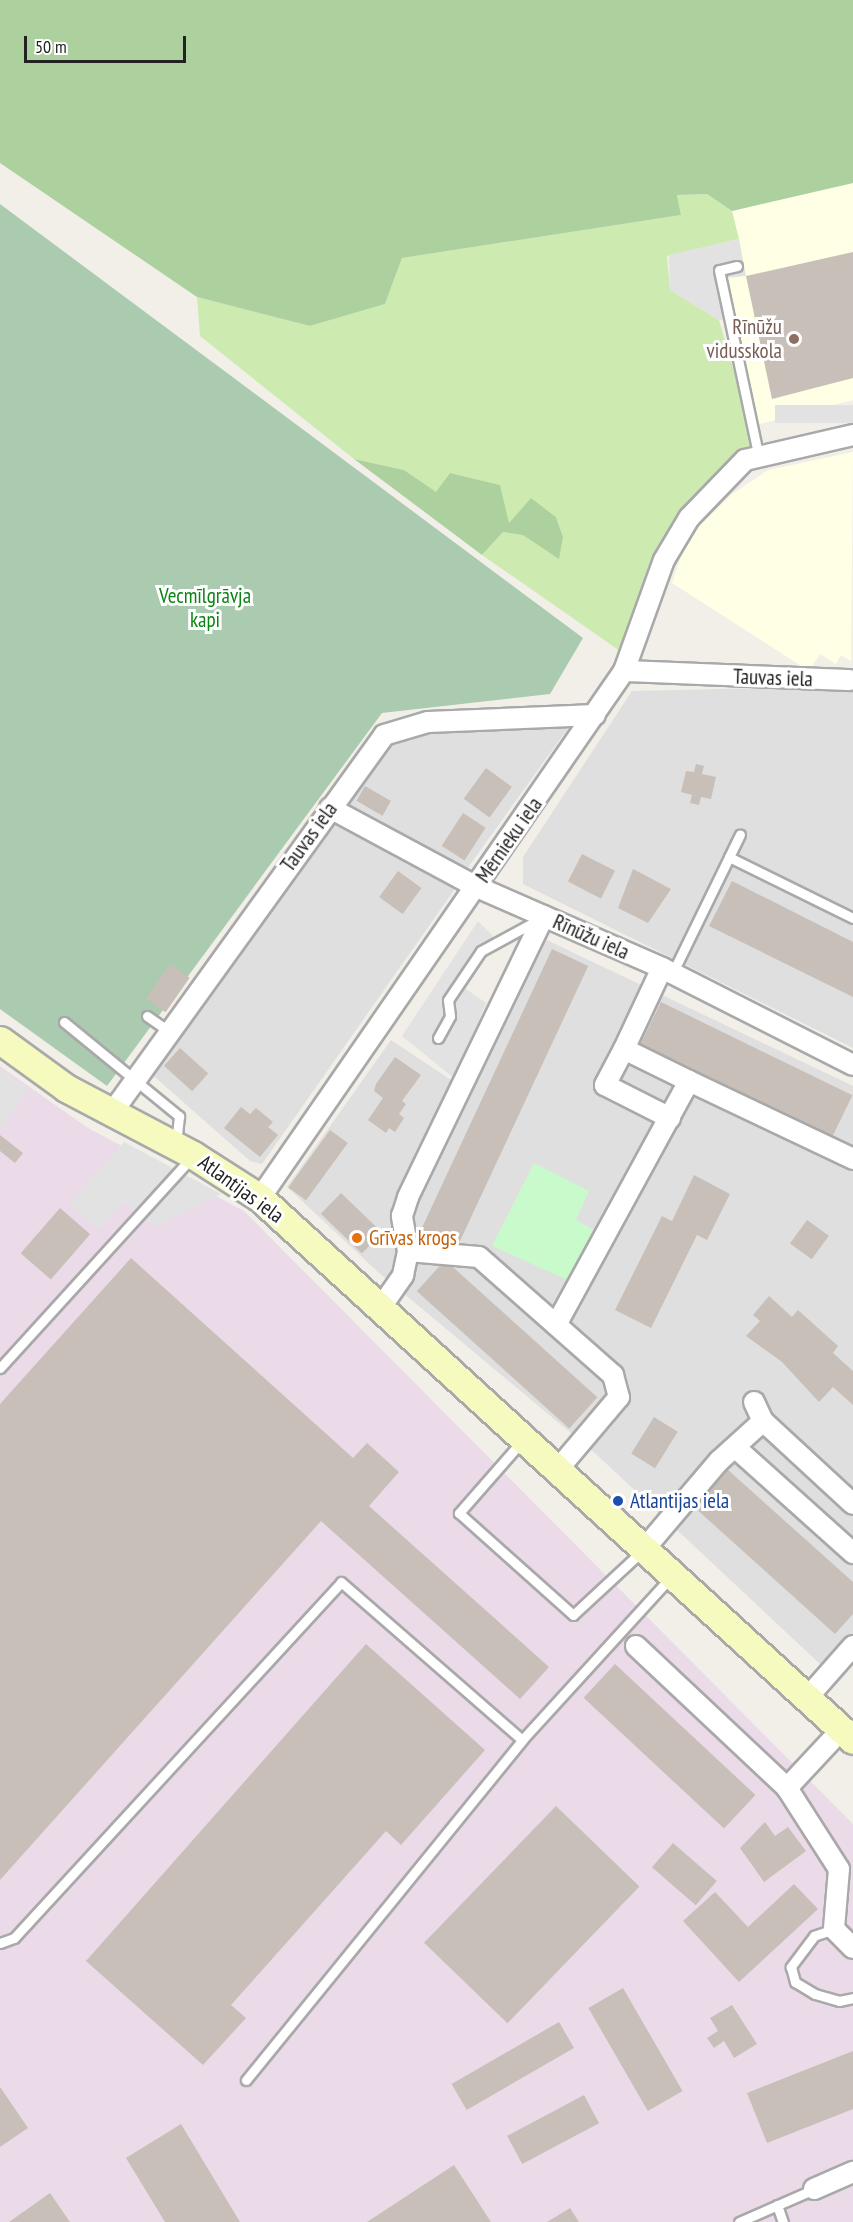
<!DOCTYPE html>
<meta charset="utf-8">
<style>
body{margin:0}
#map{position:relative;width:853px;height:2222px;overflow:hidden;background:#f2efe9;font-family:"PT Sans Narrow",sans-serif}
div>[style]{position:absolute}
.residential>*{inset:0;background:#e0dfdf}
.industrial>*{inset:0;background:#ebdbe8}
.education>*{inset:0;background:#ffffe5}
.grass>*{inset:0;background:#cdebb0}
.forest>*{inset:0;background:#add19e}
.cemetery>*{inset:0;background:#aacbaf}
.park>*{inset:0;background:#c8facc}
.parking>*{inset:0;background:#e2e2e2;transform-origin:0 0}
.building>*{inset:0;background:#c7bfb8;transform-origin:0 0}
.roads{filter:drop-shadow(2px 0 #a9a9a9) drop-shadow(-2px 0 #a9a9a9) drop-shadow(0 2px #a9a9a9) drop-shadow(0 -2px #a9a9a9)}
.service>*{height:9px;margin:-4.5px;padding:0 4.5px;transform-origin:4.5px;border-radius:4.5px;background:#fff}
.minor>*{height:20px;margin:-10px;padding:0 10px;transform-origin:10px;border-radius:10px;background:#fff}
.secondary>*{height:27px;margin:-13.5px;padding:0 13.5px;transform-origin:13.5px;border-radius:13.5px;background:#f7fabf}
.dots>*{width:16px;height:16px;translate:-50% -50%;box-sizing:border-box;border:3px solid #fff;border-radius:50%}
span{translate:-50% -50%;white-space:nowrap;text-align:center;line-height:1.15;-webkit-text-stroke:6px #fff;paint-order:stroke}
.education-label{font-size:21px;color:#785e54}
.right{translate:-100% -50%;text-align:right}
.park-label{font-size:21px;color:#0c8416}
.street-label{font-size:21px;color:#222}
.food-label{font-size:21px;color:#c56008}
.left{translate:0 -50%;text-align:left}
.transit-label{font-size:21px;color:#164399}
.scale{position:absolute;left:24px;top:36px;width:162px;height:27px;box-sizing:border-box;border:3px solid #222;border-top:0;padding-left:8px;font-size:18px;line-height:21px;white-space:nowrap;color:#222;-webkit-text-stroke:4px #fff;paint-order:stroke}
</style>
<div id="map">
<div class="residential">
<div style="clip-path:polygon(853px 686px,853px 1048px,523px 884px,523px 857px,632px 691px)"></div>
<div style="clip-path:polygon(571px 724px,467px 869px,340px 803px,393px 740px,432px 729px)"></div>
<div style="clip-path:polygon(328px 817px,457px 886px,262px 1164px,250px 1161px,148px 1071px)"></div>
<div style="clip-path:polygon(530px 932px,853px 1086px,853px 1655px,820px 1664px,596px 1454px,378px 1272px,287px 1187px,391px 1040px,454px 1082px)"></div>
</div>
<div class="industrial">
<div style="clip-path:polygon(0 1066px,88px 1128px,244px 1211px,853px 1824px,853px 2222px,0 2222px)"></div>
</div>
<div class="education">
<div style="clip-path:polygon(853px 183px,853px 400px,752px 426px,724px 278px,746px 276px,732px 211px)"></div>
<div style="clip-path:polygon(853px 452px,851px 661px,841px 655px,836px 664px,820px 654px,809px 671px,672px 583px,687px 538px,731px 495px,768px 470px)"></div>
</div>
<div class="grass">
<div style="clip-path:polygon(707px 194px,732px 211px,739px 239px,667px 256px,670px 290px,719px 320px,758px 454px,689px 518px,630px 658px,482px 555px,503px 532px,563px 537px,556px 517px,531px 498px,509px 524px,499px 485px,450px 473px,436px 493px,404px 470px,354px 459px,200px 336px,197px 297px,310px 326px,385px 304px,402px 258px,681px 215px,677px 195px)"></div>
</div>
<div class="forest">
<div style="clip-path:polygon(0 0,853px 0,853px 183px,732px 211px,707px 194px,677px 195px,681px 215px,402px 258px,385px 304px,310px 326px,197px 297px,0 163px)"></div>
<div style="clip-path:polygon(354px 459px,404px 470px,436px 492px,450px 473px,500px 485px,509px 523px,531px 498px,556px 517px,563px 537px,559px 559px,523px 535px,503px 532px,482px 555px)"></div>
</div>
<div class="cemetery">
<div style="clip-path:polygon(0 204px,583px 638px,550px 694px,382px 713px,107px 1086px,0 1009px)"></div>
</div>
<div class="park">
<div style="clip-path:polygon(534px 1163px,589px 1191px,576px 1220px,594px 1230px,568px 1280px,492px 1246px)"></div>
</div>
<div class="parking">
<div style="clip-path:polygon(739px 239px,746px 276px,724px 278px,730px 320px,719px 320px,670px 290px,669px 255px)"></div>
<div style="left:853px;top:405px;width:18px;height:78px;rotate:90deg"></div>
<div style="clip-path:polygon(478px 921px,496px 939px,463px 987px,486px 1003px,455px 1079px,402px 1036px)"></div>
<div style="clip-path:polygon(0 1069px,29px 1090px,2px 1127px,0 1125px)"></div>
<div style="clip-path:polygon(124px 1142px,221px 1194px,154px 1227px,124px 1202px,99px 1230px,69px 1204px)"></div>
</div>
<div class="building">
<div style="clip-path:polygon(853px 252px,853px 378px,772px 399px,746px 276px)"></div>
<div style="clip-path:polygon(696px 764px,704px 766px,702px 774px,716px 777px,711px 799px,701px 797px,699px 805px,690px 803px,692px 795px,681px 792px,686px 771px,694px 772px)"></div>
<div style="left:486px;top:768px;width:32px;height:38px;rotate:36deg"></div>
<div style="left:365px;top:786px;width:30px;height:17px;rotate:30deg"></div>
<div style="left:463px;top:813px;width:27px;height:39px;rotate:33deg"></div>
<div style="left:582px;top:854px;width:37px;height:31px;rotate:27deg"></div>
<div style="clip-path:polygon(633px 869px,671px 889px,648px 923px,618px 908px)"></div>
<div style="left:398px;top:871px;width:29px;height:32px;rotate:36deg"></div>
<div style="clip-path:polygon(732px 881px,853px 942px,853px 997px,709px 926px)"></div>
<div style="left:552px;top:949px;width:40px;height:314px;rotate:25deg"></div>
<div style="left:170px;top:964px;width:24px;height:42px;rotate:35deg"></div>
<div style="left:661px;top:1002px;width:213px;height:49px;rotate:26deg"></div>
<div style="left:180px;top:1048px;width:38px;height:24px;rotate:42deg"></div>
<div style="clip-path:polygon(395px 1057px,421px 1075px,402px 1101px,406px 1104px,399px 1114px,404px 1118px,395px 1132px,389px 1128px,386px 1133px,368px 1120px,383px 1098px,374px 1091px,376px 1084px)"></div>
<div style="clip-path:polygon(241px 1107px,250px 1114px,256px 1108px,273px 1122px,268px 1127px,278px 1135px,260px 1157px,224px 1128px)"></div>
<div style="left:330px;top:1130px;width:22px;height:71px;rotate:36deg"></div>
<div style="clip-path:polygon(0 1135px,23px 1153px,15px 1163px,0 1151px)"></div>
<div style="clip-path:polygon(694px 1175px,730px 1194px,707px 1240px,697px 1235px,651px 1328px,615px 1310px,662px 1216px,672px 1221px)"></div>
<div style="left:341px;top:1193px;width:57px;height:29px;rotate:44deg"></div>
<div style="left:60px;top:1208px;width:40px;height:60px;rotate:41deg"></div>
<div style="left:807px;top:1220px;width:27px;height:29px;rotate:36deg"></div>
<div style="clip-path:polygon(131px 1258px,353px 1458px,367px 1443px,399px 1472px,369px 1506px,549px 1667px,520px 1699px,321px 1521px,0 1880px,0 1404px)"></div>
<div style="left:445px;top:1260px;width:205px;height:42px;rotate:42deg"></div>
<div style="clip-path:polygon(769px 1296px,792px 1317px,798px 1310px,838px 1346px,833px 1353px,853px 1371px,853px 1405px,833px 1387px,819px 1402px,782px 1362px,746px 1336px,760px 1321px,753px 1315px)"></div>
<div style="left:654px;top:1417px;width:28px;height:43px;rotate:32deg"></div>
<div style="clip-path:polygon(727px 1469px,853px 1582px,853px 1614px,835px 1634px,694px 1507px)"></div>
<div style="clip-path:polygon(366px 1644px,485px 1750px,401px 1845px,386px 1831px,231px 2005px,246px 2018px,203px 2065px,86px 1961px)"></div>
<div style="left:615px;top:1664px;width:192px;height:46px;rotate:43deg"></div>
<div style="left:556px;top:1806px;width:116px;height:190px;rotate:44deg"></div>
<div style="clip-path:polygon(765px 1822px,775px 1836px,788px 1827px,806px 1851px,764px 1882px,740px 1848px)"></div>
<div style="left:673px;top:1843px;width:58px;height:32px;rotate:41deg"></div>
<div style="clip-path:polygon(794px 1884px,818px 1909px,739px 1982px,683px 1921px,715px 1892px,748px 1927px)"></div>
<div style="left:623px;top:1988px;width:119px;height:40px;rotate:60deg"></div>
<div style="clip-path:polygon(732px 2005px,757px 2044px,734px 2058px,724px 2041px,714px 2048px,707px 2038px,718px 2031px,710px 2018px)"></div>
<div style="left:559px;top:2022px;width:30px;height:124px;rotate:60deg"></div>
<div style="clip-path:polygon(853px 2051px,853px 2109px,767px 2143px,747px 2093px)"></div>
<div style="clip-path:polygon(0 2087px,28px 2128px,0 2147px)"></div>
<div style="left:584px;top:2095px;width:32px;height:87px;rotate:62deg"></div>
<div style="clip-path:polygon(181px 2124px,240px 2222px,165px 2222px,126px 2158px)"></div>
<div style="clip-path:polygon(454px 2165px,491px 2222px,367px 2222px)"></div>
<div style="clip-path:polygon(50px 2193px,70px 2222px,9px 2222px)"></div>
<div style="clip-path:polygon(570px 2208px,579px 2222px,547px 2222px)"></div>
</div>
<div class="roads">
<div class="service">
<div style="left:737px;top:266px;width:18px;rotate:167deg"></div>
<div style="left:719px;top:270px;width:188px;rotate:78deg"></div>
<div style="left:729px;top:857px;width:25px;rotate:-64deg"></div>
<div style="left:672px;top:974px;width:130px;rotate:-64deg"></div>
<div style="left:729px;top:857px;width:138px;rotate:26.2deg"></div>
<div style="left:147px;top:1016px;width:28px;rotate:35deg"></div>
<div style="left:64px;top:1022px;width:149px;rotate:39.3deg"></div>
<div style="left:179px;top:1116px;width:27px;rotate:96deg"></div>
<div style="left:438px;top:1038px;width:25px;rotate:-61deg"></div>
<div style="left:450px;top:1016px;width:16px;rotate:-97deg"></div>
<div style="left:448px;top:1000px;width:59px;rotate:-56deg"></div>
<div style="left:481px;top:951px;width:63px;rotate:-28.6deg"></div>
<div style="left:0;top:1368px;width:285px;rotate:-47.7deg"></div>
<div style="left:522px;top:1441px;width:96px;rotate:131.2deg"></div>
<div style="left:459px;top:1513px;width:153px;rotate:41.8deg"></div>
<div style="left:573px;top:1615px;width:94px;rotate:-42.8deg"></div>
<div style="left:834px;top:1929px;width:21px;rotate:161deg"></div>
<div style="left:814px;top:1936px;width:39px;rotate:127deg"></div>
<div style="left:791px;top:1967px;width:16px;rotate:75deg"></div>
<div style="left:795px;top:1982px;width:23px;rotate:31deg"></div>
<div style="left:815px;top:1994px;width:25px;rotate:16deg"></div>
<div style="left:839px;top:2001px;width:14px;rotate:-12deg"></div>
<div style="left:0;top:1943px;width:15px;rotate:-20deg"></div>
<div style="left:14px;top:1938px;width:483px;rotate:-47.4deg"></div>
<div style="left:341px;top:1582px;width:240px;rotate:41.1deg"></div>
<div style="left:246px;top:2080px;width:438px;rotate:-50.9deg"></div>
<div style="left:522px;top:1740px;width:219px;rotate:-47.6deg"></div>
<div style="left:777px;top:2205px;width:18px;rotate:71deg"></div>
<div style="left:739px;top:2222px;width:82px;rotate:-23.7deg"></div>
</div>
<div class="minor">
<div style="left:624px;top:671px;width:226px;rotate:2.3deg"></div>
<div style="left:330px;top:808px;width:167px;rotate:28.3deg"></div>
<div style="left:477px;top:887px;width:202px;rotate:23.6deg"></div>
<div style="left:662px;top:968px;width:214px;rotate:26.9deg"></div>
<div style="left:624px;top:1049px;width:41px;rotate:117.8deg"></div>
<div style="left:605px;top:1085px;width:73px;rotate:26.9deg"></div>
<div style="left:689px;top:1081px;width:182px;rotate:25.4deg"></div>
<div style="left:111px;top:1114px;width:467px;rotate:-54.2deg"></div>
<div style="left:384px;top:735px;width:46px;rotate:-16.5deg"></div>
<div style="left:428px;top:722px;width:167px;rotate:-2.4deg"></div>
<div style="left:260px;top:1198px;width:640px;rotate:-55.37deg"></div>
<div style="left:624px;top:671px;width:118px;rotate:-70.2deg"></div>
<div style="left:664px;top:560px;width:49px;rotate:-59.2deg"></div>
<div style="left:689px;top:518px;width:81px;rotate:-46deg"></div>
<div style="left:745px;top:460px;width:111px;rotate:-13deg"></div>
<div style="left:408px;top:1251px;width:71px;rotate:4.8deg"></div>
<div style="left:479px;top:1257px;width:179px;rotate:41.4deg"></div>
<div style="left:613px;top:1375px;width:23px;rotate:75deg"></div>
<div style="left:619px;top:1397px;width:93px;rotate:130.2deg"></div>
<div style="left:381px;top:1307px;width:39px;rotate:-55deg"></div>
<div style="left:403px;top:1275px;width:25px;rotate:-78deg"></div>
<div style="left:408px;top:1251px;width:36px;rotate:-100deg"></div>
<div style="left:402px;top:1216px;width:20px;rotate:-72deg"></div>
<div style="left:408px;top:1197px;width:312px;rotate:-64.2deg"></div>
<div style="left:556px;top:1325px;width:278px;rotate:-61.4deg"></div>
<div style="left:689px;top:1081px;width:72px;rotate:-153.8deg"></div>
<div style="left:624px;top:1049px;width:89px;rotate:-64.9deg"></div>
<div style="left:754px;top:1402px;width:21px;rotate:65deg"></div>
<div style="left:763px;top:1421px;width:122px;rotate:42.7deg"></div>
<div style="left:737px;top:1449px;width:156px;rotate:41.9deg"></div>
<div style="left:646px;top:1547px;width:113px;rotate:-49.7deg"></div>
<div style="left:719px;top:1461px;width:59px;rotate:-42.3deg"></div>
<div style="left:636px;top:1646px;width:207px;rotate:43.2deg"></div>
<div style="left:808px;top:1697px;width:68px;rotate:-48.6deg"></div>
<div style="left:842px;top:1729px;width:81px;rotate:133deg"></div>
<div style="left:787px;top:1788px;width:96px;rotate:57.3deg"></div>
<div style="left:839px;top:1869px;width:60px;rotate:94.8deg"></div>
<div style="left:834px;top:1929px;width:27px;rotate:45deg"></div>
<div style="left:814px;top:2189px;width:43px;rotate:-23.6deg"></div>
</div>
<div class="secondary">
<div style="left:0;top:1040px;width:82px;rotate:36deg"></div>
<div style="left:66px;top:1088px;width:144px;rotate:27.8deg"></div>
<div style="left:193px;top:1155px;width:80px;rotate:32.7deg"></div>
<div style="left:260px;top:1198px;width:803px;rotate:42.43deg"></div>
</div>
</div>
<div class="dots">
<div style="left:794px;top:339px;background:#8d6e63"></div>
<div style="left:357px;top:1238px;background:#e8710a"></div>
<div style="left:618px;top:1501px;background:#1a4fb4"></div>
</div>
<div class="education-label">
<span class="right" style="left:782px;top:339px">Rīnūžu<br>vidusskola</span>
</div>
<div class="park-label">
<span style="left:205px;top:608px">Vecmīlgrāvja<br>kapi</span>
</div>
<div class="street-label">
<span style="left:773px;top:678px;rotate:2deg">Tauvas iela</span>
<span style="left:309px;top:837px;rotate:-54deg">Tauvas iela</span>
<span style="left:509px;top:840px;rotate:-55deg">Mērnieku iela</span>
<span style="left:591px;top:937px;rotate:24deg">Rīnūžu iela</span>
<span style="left:241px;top:1189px;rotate:36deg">Atlantijas iela</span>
</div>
<div class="food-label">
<span class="left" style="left:369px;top:1238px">Grīvas krogs</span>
</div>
<div class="transit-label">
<span class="left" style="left:630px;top:1501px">Atlantijas iela</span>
</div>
<div class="scale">50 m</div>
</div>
